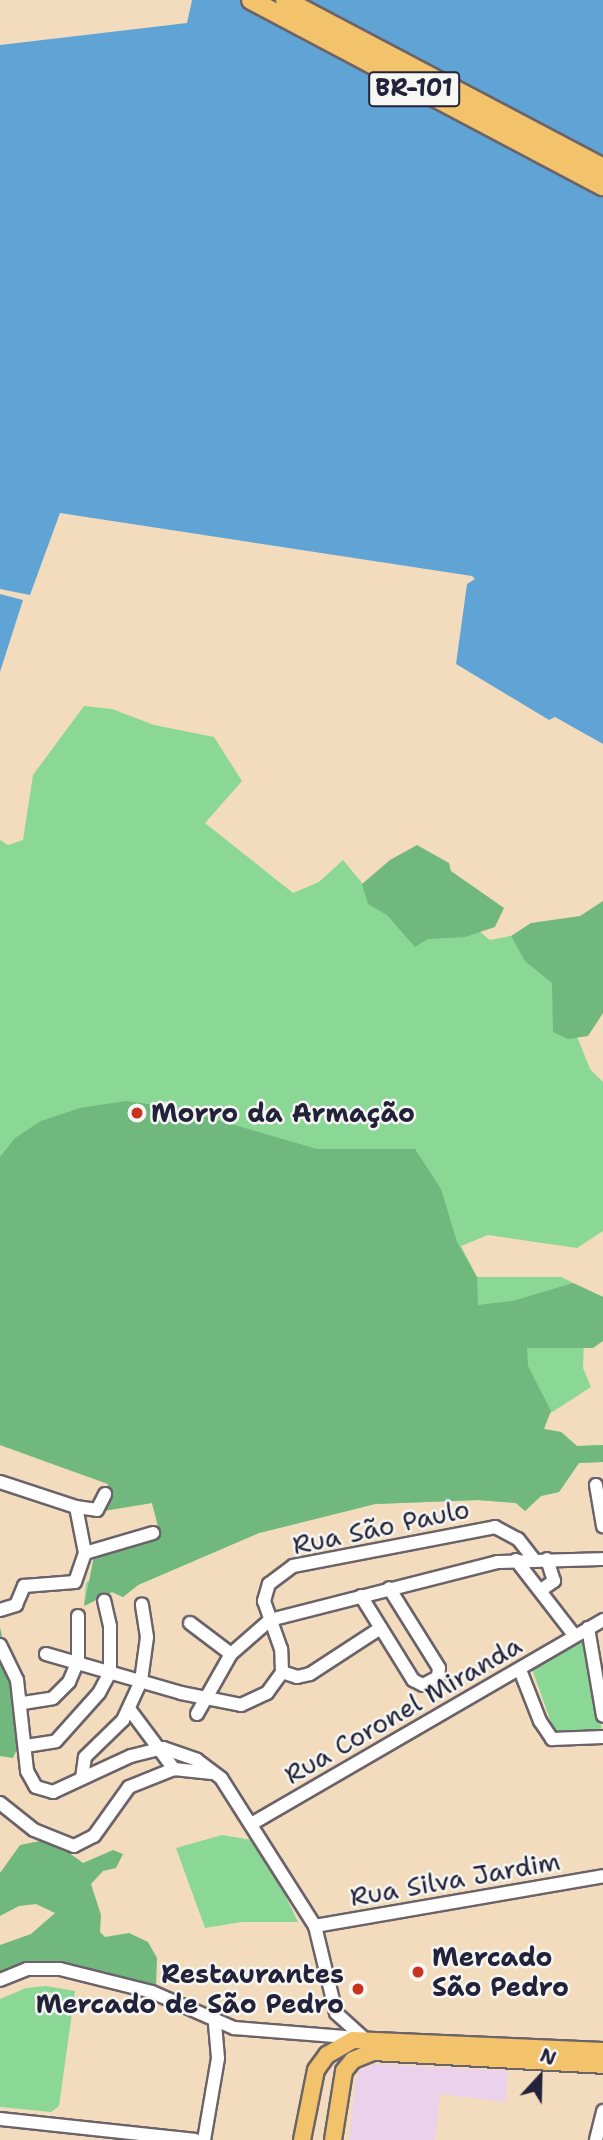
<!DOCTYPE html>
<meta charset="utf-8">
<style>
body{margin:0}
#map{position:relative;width:603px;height:2140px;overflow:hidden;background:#f3dcbe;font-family:"Shantell Sans",sans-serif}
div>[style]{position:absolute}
.built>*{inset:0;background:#ebd1eb}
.green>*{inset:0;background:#8bd795}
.forest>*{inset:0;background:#70b87e}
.water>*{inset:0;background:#60a4d5}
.roads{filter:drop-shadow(2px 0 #6b6369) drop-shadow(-2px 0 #6b6369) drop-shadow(0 2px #6b6369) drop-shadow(0 -2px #6b6369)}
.minor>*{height:12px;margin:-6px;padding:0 6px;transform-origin:6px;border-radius:6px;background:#fff}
.major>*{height:16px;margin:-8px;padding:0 8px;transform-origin:8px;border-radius:8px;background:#f2c36a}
.highway>*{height:18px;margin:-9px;padding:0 9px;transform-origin:9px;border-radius:9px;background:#f2c36a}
.dots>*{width:19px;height:19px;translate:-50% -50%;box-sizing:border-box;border:4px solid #f6f6f2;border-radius:50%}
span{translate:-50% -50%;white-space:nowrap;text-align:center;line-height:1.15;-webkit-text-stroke:5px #f6f6f2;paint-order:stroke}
.shield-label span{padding:2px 5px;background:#f6f6f2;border:2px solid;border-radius:5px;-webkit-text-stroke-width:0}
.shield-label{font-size:24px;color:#22223b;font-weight:700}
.poi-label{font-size:26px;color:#22223b;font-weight:700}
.left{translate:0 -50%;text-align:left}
.right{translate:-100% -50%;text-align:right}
.street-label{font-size:26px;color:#22223b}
.north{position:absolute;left:505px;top:2042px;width:70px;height:70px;-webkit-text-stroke:5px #f6f6f2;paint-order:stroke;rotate:22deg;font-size:19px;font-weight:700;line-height:28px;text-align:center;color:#22223b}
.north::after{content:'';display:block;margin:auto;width:24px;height:32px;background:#22223b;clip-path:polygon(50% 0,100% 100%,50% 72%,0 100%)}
</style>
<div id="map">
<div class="built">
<div style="clip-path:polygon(374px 2064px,508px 2071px,506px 2102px,440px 2094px,435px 2140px,349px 2140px,356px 2078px,360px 2070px)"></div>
</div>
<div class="green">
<div style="clip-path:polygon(84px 706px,112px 709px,154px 725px,214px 737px,242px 781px,205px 823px,293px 893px,319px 882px,343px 860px,363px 884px,462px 917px,490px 940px,535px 931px,590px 1069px,603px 1082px,603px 1231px,577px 1248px,488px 1235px,461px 1246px,477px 1277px,561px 1277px,603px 1297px,584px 1341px,583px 1368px,591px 1387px,543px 1418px,544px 1429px,561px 1432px,577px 1446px,603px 1445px,603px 1462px,579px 1463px,559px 1492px,541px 1496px,525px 1511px,516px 1503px,478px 1500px,375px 1504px,259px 1533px,138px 1585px,123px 1597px,112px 1592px,84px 1606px,86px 1583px,160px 1534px,152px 1503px,103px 1511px,108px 1484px,0 1445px,0 840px,8px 845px,23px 840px,33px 775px)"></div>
<div style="clip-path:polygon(584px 1638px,602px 1730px,557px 1739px,532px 1669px)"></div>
<div style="clip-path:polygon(222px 1835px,252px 1840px,274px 1872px,298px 1922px,241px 1922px,205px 1928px,176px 1848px)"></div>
<div style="clip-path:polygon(46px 1986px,75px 1991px,59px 2106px,51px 2112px,0 2107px,0 1999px,26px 1988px)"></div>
</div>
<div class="forest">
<div style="clip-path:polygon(417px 845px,449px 863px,451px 871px,504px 908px,495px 927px,465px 937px,428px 939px,415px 947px,387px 915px,368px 904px,362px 884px,390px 860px)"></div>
<div style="clip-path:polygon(603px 901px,603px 1013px,588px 1036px,568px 1039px,553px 1032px,552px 983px,525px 961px,511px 936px,531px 923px,580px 916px)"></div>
<div style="clip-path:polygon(126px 1101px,176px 1108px,317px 1149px,415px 1149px,441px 1189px,457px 1242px,477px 1277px,478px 1305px,513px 1301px,573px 1283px,603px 1297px,603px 1341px,593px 1348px,527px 1348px,528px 1366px,551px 1411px,544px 1429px,561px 1432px,577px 1446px,603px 1445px,603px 1462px,579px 1463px,559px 1492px,541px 1496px,525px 1511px,516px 1503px,478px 1500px,375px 1504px,259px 1533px,138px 1585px,123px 1597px,112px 1592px,84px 1606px,94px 1556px,160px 1534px,152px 1503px,103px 1511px,108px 1484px,0 1445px,0 1157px,15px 1138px,41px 1121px,80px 1108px)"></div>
<div style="clip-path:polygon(0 1627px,14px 1692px,18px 1747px,13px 1758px,0 1756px)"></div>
<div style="clip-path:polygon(50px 1839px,83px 1863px,113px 1850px,123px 1854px,116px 1868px,103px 1871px,91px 1884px,101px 1915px,100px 1932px,105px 1937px,129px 1933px,148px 1942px,157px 1958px,156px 1988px,62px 1961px,21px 1965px,0 1976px,0 1945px,31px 1934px,55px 1913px,36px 1904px,19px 1906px,0 1916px,0 1873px,20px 1845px)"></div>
</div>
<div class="water">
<div style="clip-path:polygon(192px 0,603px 0,603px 744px,555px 717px,549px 720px,456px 664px,467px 584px,475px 579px,472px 576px,60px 513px,30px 595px,0 589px,0 45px,187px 23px)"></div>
<div style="clip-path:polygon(0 594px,23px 600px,0 672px)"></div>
</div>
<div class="roads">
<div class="minor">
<div style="left:0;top:1482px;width:80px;rotate:18.2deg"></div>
<div style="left:76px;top:1507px;width:47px;rotate:78.9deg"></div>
<div style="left:596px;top:1485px;width:42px;rotate:80.3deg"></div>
<div style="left:76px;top:1507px;width:21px;rotate:8deg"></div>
<div style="left:97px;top:1510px;width:18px;rotate:-63deg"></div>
<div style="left:516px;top:1560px;width:95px;rotate:52.3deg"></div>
<div style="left:541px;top:1590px;width:16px;rotate:-35deg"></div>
<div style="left:554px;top:1581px;width:23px;rotate:-108deg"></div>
<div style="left:361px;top:1596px;width:99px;rotate:58.2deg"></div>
<div style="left:413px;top:1680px;width:11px;rotate:27deg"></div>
<div style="left:423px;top:1685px;width:17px;rotate:-28deg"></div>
<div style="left:438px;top:1677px;width:9px;rotate:-84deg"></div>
<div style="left:439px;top:1668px;width:94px;rotate:-122deg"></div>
<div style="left:0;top:1610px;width:17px;rotate:-17deg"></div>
<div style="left:16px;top:1605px;width:21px;rotate:-67deg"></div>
<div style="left:24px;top:1586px;width:51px;rotate:-4.5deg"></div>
<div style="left:75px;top:1582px;width:31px;rotate:-71deg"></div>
<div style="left:85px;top:1553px;width:71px;rotate:-16.4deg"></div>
<div style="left:190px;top:1623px;width:51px;rotate:37.1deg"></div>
<div style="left:588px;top:1628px;width:89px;rotate:80.3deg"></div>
<div style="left:0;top:1645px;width:39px;rotate:64deg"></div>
<div style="left:17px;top:1680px;width:92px;rotate:83.7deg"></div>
<div style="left:27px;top:1771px;width:18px;rotate:61deg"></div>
<div style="left:36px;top:1787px;width:18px;rotate:16deg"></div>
<div style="left:53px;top:1792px;width:86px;rotate:-24.8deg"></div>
<div style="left:131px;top:1756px;width:33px;rotate:-14deg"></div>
<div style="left:163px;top:1748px;width:36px;rotate:19deg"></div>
<div style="left:197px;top:1760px;width:30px;rotate:37deg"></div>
<div style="left:221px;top:1778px;width:175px;rotate:57.6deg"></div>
<div style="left:315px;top:1926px;width:89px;rotate:76.4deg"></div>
<div style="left:336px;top:2013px;width:38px;rotate:42deg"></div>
<div style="left:46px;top:1654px;width:141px;rotate:16.1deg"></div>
<div style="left:181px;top:1693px;width:61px;rotate:11.3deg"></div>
<div style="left:241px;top:1705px;width:29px;rotate:-25deg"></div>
<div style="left:267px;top:1693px;width:26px;rotate:-54deg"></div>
<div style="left:282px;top:1672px;width:23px;rotate:-92deg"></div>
<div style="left:281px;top:1649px;width:51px;rotate:-109.5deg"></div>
<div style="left:264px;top:1601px;width:18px;rotate:-74deg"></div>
<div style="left:269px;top:1584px;width:30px;rotate:-37deg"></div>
<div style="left:293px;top:1566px;width:206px;rotate:-10.9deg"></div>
<div style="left:495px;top:1527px;width:26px;rotate:28deg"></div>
<div style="left:518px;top:1539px;width:24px;rotate:52deg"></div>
<div style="left:520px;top:1670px;width:55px;rotate:68.6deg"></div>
<div style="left:540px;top:1721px;width:22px;rotate:56deg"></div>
<div style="left:552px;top:1739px;width:51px;rotate:-2.2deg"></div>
<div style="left:282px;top:1672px;width:16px;rotate:18deg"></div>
<div style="left:297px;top:1677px;width:13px;rotate:-13deg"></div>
<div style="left:310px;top:1674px;width:82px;rotate:-33.1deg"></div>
<div style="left:23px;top:1703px;width:30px;rotate:-9deg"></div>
<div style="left:53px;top:1698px;width:23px;rotate:-45deg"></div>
<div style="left:69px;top:1682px;width:23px;rotate:-67deg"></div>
<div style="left:78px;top:1661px;width:45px;rotate:-90deg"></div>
<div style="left:130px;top:1710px;width:74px;rotate:53.3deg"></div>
<div style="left:197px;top:1714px;width:69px;rotate:-60.5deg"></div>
<div style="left:231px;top:1654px;width:52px;rotate:-41.1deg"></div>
<div style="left:270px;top:1620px;width:234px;rotate:-14.3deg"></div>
<div style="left:497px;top:1562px;width:106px;rotate:-1.6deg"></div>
<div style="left:26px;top:1746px;width:30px;rotate:-9deg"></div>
<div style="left:56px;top:1741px;width:64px;rotate:-48.1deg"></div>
<div style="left:99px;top:1693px;width:24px;rotate:-62deg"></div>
<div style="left:110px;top:1672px;width:46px;rotate:-90deg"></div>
<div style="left:110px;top:1626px;width:26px;rotate:-103deg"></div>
<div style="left:82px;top:1778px;width:21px;rotate:-82deg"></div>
<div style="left:85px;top:1757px;width:53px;rotate:-44.2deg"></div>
<div style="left:123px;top:1720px;width:43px;rotate:-65.2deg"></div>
<div style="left:141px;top:1681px;width:44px;rotate:-82.2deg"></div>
<div style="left:147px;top:1637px;width:33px;rotate:-99deg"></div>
<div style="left:0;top:1803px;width:43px;rotate:38.5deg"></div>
<div style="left:34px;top:1830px;width:43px;rotate:21.8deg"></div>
<div style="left:74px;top:1846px;width:22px;rotate:-27deg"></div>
<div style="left:94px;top:1836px;width:60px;rotate:-54.5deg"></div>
<div style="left:129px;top:1787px;width:48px;rotate:-21.8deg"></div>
<div style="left:174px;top:1769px;width:38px;rotate:6deg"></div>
<div style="left:253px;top:1823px;width:405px;rotate:-30.1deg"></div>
<div style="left:315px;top:1926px;width:292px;rotate:-9.8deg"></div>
<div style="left:0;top:1980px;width:29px;rotate:-22deg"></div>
<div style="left:27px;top:1969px;width:33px"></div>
<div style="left:60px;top:1969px;width:95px;rotate:14deg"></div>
<div style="left:152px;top:1992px;width:90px;rotate:23.7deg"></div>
<div style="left:234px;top:2028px;width:123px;rotate:4.6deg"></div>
<div style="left:0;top:2119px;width:196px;rotate:6.1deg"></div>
<div style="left:204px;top:2140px;width:83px;rotate:-80.3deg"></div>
<div style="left:218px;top:2058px;width:35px;rotate:-95deg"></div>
<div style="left:596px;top:2140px;width:30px;rotate:-76deg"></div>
</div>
<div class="major">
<div style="left:302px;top:2140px;width:71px;rotate:-78.7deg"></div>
<div style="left:316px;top:2070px;width:19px;rotate:-54deg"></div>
<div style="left:327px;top:2055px;width:30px;rotate:-30deg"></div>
<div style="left:353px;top:2040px;width:250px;rotate:2.5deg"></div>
<div style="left:333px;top:2140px;width:70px;rotate:-80.9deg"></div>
<div style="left:344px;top:2071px;width:14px;rotate:-51deg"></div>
<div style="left:353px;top:2060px;width:22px;rotate:-22deg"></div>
<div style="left:373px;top:2052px;width:230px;rotate:3.2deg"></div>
</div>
<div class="highway">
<div style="left:251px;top:0;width:398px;rotate:27.9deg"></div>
<div style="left:285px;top:0;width:360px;rotate:27.8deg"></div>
</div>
</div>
<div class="dots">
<div style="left:137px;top:1113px;background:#c8321e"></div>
<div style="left:418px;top:1972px;background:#c8321e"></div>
<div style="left:358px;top:1989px;background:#c8321e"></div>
</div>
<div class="shield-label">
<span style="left:414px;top:89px">BR-101</span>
</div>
<div class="poi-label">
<span class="left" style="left:151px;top:1113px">Morro da Armação</span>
<span class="left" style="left:432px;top:1972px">Mercado<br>São Pedro</span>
<span class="right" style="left:344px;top:1989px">Restaurantes<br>Mercado de São Pedro</span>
</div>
<div class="street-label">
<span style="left:381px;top:1527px;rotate:-12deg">Rua São Paulo</span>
<span style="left:403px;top:1710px;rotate:-30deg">Rua Coronel Miranda</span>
<span style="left:455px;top:1879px;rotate:-10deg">Rua Silva Jardim</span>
</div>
<div class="north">N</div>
</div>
